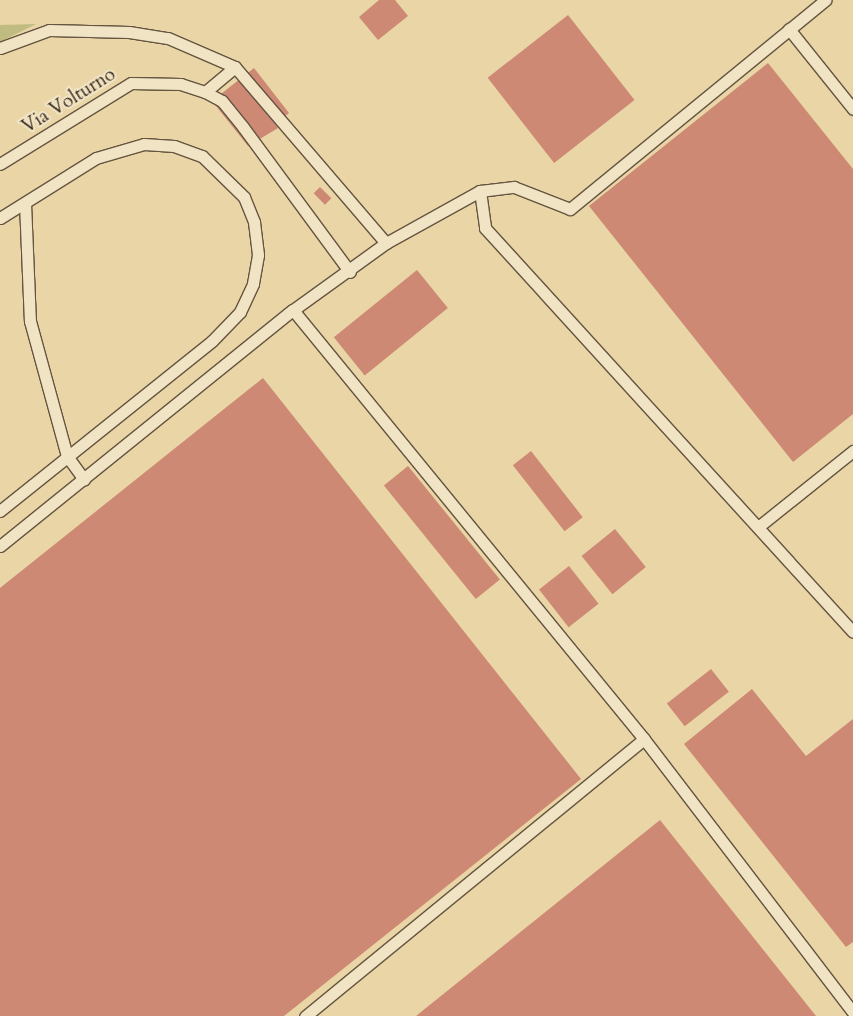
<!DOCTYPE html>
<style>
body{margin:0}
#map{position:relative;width:853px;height:1016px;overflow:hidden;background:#e9d5a5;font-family:Cardo,serif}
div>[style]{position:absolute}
.green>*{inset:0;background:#bfbb81}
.building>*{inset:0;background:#cd8974;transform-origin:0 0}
.roads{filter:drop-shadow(1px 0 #655440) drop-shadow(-1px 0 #655440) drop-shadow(0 1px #655440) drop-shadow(0 -1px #655440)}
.service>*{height:11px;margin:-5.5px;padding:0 5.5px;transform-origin:5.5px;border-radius:5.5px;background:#f1e4c4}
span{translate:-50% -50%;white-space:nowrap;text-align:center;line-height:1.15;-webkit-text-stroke:4.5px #f1e4c4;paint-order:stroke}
.street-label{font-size:19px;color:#39291e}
</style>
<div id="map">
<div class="green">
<div style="clip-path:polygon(36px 24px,0 42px,0 25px)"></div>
</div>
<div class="building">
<div style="clip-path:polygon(379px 0,395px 0,408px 16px,378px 40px,359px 17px)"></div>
<div style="left:568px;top:15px;width:108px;height:102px;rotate:52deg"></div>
<div style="clip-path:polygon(768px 63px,853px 169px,853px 414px,793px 462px,589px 206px)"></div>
<div style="clip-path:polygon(254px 68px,289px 113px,275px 124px,278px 128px,248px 146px,212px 101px)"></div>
<div style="left:320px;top:187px;width:16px;height:9px;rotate:45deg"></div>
<div style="left:417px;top:270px;width:49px;height:107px;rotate:51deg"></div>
<div style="clip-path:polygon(263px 378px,581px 779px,284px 1016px,0 1016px,0 588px)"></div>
<div style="left:531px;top:451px;width:84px;height:23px;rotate:52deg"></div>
<div style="left:408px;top:466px;width:146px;height:31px;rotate:51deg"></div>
<div style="left:615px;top:529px;width:49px;height:43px;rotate:51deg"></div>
<div style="left:569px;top:566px;width:48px;height:38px;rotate:52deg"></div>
<div style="left:711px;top:669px;width:29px;height:56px;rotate:52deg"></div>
<div style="clip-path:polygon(752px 689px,806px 756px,853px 719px,853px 942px,846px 947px,684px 744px)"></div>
<div style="clip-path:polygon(660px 820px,816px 1016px,416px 1016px)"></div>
</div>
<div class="roads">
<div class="service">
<div style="left:789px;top:29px;width:102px;rotate:51.3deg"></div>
<div style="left:0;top:48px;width:52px;rotate:-20.2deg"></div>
<div style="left:49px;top:30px;width:80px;rotate:1.4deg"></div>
<div style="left:129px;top:32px;width:39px;rotate:9deg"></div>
<div style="left:168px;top:38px;width:73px;rotate:23.4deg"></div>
<div style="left:235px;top:67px;width:39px;rotate:140deg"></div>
<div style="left:205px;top:92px;width:25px;rotate:-162deg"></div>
<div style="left:181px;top:84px;width:50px;rotate:-178.9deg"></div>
<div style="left:131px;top:83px;width:154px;rotate:148.3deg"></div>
<div style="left:235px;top:67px;width:232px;rotate:49.4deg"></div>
<div style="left:205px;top:92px;width:19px;rotate:28deg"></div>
<div style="left:222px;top:101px;width:33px;rotate:51deg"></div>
<div style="left:243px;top:127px;width:180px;rotate:53.6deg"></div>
<div style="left:480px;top:191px;width:37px;rotate:82deg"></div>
<div style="left:485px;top:228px;width:546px;rotate:47.67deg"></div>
<div style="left:25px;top:203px;width:118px;rotate:87.6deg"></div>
<div style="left:30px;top:321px;width:140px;rotate:74.7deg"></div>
<div style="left:67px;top:456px;width:29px;rotate:54deg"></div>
<div style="left:0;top:218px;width:113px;rotate:-32deg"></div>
<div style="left:96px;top:158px;width:50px;rotate:-16.3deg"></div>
<div style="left:144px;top:144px;width:30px;rotate:4deg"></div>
<div style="left:174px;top:146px;width:30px;rotate:20deg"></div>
<div style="left:202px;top:156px;width:59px;rotate:44.3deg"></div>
<div style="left:244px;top:197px;width:27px;rotate:68deg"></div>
<div style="left:254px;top:222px;width:33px;rotate:83deg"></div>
<div style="left:258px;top:255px;width:29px;rotate:100deg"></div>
<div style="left:253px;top:284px;width:31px;rotate:115deg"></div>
<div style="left:240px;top:312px;width:40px;rotate:134deg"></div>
<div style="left:212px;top:341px;width:272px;rotate:141.3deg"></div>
<div style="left:293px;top:310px;width:554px;rotate:50.71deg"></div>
<div style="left:644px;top:739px;width:438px;rotate:140.7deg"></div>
<div style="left:758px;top:527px;width:122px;rotate:-38.7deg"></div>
<div style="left:0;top:546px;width:376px;rotate:-38.9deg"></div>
<div style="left:293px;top:310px;width:115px;rotate:-35.8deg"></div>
<div style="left:386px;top:243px;width:107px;rotate:-29deg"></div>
<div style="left:480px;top:191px;width:34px;rotate:-7deg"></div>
<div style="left:514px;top:187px;width:60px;rotate:21.4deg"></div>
<div style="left:570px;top:209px;width:330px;rotate:-39.3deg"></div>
<div style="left:644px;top:739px;width:344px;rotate:52.6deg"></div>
</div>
</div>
<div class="street-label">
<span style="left:69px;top:101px;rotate:-32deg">Via Volturno</span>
</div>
</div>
